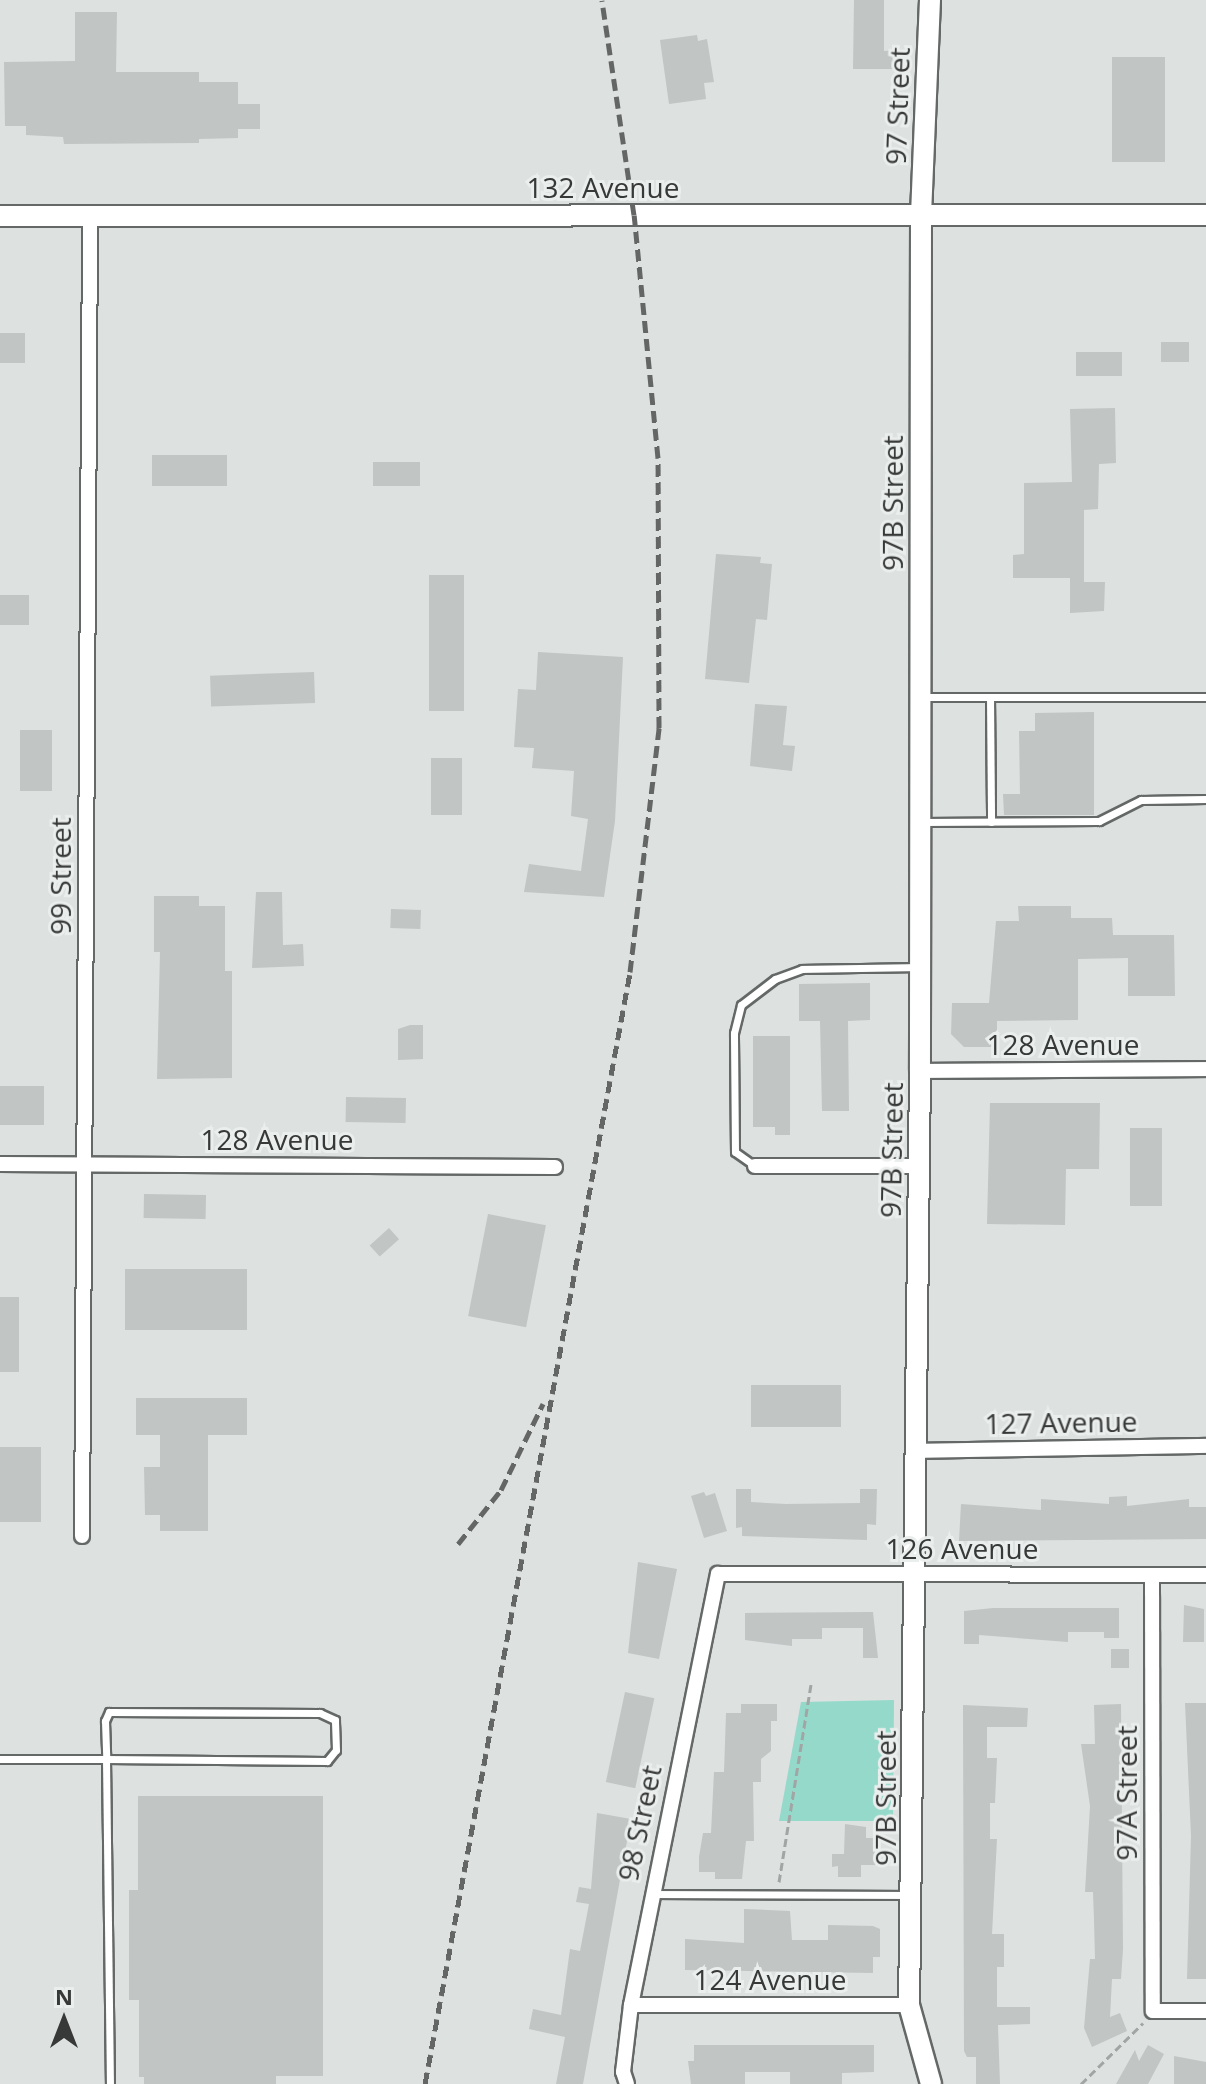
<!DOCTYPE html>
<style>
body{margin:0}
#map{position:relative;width:1206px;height:2084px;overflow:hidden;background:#dde1e0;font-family:"Open Sans",sans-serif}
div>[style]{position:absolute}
.green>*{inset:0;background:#95d9cb}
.building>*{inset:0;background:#c1c5c4;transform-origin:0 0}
.path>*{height:3px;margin-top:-1.5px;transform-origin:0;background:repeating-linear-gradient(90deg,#a1a5a4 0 8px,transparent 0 12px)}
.roads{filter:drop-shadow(2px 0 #646867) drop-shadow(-2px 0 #646867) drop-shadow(0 2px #646867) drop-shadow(0 -2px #646867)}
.lane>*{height:7px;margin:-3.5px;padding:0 3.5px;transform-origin:3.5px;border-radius:3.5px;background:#fff}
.street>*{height:14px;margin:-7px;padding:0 7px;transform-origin:7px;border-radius:7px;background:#fff}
.secondary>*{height:20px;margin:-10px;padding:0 10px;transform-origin:10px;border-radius:10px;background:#fff}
.rail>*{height:5px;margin-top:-2.5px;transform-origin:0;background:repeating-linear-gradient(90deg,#646665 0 12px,transparent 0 18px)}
span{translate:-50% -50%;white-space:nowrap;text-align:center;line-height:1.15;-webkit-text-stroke:6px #eaeeed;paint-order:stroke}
.street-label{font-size:28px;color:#373938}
.north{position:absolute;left:24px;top:1980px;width:80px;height:80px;-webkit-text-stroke:6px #eaeeed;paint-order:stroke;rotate:0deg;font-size:22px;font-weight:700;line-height:32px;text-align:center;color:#373938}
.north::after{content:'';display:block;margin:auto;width:28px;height:36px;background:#373938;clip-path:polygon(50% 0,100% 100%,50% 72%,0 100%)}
</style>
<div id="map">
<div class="green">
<div style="clip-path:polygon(894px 1700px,893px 1821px,779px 1821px,801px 1702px)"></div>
</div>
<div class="building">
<div style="clip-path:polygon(854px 0,884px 0,884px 51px,895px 50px,895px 69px,853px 69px)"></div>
<div style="clip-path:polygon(75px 12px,117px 12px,116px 72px,199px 72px,199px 82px,238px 82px,238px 104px,260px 104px,260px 129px,238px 129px,238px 138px,199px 139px,199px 143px,64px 144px,63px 137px,26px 135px,26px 126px,5px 126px,4px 62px,75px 61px)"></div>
<div style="clip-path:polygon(697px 35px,698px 41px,707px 39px,714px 82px,704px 83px,706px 99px,669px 104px,660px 40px)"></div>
<div style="left:1112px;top:57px;width:53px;height:105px"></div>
<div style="left:0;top:333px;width:25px;height:30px"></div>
<div style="left:1161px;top:342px;width:28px;height:20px"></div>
<div style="left:1076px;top:352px;width:46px;height:24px"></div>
<div style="clip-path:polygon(1115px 408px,1116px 463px,1099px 464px,1098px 509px,1084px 510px,1084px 582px,1105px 582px,1104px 611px,1070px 613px,1070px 578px,1013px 578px,1013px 555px,1024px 554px,1024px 483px,1072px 482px,1070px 409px)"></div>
<div style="left:227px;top:455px;width:31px;height:75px;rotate:90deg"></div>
<div style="left:373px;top:462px;width:47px;height:24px"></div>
<div style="clip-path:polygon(716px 554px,761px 557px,760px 563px,772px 564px,767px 620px,756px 619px,749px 683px,705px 679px)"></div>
<div style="left:429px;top:575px;width:35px;height:136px"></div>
<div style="left:29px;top:595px;width:30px;height:29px;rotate:90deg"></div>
<div style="clip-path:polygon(538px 652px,623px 657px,615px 821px,604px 897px,524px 892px,529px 864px,581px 871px,588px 819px,571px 816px,574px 771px,532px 768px,534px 748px,514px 747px,518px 689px,536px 690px)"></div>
<div style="left:314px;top:672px;width:31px;height:104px;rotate:88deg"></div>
<div style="clip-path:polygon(755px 704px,787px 706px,783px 745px,795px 746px,792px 771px,750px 766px)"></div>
<div style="clip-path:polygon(1094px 712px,1094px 815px,1004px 815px,1003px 794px,1020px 794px,1019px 731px,1035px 731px,1035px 713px)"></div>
<div style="left:20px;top:730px;width:32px;height:61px"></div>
<div style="left:462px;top:758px;width:57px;height:31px;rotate:90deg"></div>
<div style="clip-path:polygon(256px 892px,282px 892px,283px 945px,303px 944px,304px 966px,252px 968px)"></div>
<div style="clip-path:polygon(154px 896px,199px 896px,199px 906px,225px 906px,225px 971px,232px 971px,232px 1078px,157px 1079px,160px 952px,154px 952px)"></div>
<div style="clip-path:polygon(1018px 906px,1071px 906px,1071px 918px,1112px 918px,1113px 935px,1174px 935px,1175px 996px,1128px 996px,1128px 958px,1078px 959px,1078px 1020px,997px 1021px,997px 1047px,964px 1047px,951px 1034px,952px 1003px,989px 1003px,996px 921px,1019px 921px)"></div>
<div style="left:391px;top:909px;width:30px;height:19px;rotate:2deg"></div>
<div style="clip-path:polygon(870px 983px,870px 1020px,848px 1021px,849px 1111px,822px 1111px,820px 1021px,799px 1021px,799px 984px)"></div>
<div style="clip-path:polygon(410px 1025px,423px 1025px,423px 1059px,398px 1060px,398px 1029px)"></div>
<div style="clip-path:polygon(753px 1036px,790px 1036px,790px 1135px,775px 1135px,775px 1127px,753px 1127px)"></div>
<div style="left:0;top:1086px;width:44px;height:39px"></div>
<div style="left:346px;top:1097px;width:60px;height:25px;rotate:1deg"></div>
<div style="clip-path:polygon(990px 1103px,1100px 1103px,1099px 1169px,1066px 1169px,1065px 1225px,987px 1224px)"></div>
<div style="left:1162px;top:1128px;width:78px;height:32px;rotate:90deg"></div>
<div style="left:144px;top:1194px;width:62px;height:24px;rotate:1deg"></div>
<div style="left:488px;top:1214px;width:59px;height:104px;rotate:11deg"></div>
<div style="left:389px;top:1228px;width:15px;height:26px;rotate:48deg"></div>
<div style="left:125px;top:1269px;width:122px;height:61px"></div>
<div style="left:0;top:1297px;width:19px;height:75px"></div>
<div style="left:751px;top:1385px;width:90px;height:42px"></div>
<div style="clip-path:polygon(136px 1398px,247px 1398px,247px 1435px,208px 1435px,208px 1531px,160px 1531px,160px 1515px,145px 1515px,144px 1467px,160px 1467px,160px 1435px,136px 1435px)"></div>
<div style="left:0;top:1447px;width:41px;height:75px"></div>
<div style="clip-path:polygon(736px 1489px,751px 1489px,751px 1502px,786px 1504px,860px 1503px,860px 1489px,877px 1489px,876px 1525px,867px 1524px,867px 1540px,742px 1536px,742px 1527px,736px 1528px)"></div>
<div style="clip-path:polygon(704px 1492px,706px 1496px,715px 1493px,727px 1531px,704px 1538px,691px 1496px)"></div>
<div style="clip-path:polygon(1127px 1496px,1127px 1506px,1189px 1499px,1189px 1507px,1206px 1507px,1206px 1539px,959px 1541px,961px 1504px,1041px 1510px,1041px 1499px,1109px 1504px,1109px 1497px)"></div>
<div style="clip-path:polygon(638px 1562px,677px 1569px,659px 1659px,628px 1653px)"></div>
<div style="clip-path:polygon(1184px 1605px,1204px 1609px,1204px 1642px,1183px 1642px)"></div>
<div style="clip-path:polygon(993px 1608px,1119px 1608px,1119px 1638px,1104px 1638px,1104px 1632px,1068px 1632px,1068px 1642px,979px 1635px,979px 1644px,964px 1644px,964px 1611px)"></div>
<div style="clip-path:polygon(873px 1612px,878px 1658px,863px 1658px,863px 1628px,822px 1628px,822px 1639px,792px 1639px,792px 1646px,745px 1640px,745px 1613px)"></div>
<div style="left:1111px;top:1649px;width:18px;height:19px"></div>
<div style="left:625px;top:1692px;width:30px;height:92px;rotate:12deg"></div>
<div style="clip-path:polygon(1185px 1703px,1206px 1703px,1206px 1979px,1187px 1979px,1191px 1836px)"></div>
<div style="clip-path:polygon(741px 1704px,777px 1704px,777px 1721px,771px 1721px,771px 1751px,761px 1759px,761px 1782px,753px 1782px,754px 1841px,746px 1841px,742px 1879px,715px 1879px,715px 1872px,699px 1872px,699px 1857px,703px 1833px,711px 1833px,714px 1772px,724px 1772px,726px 1713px,741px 1713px)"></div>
<div style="clip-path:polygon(1121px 1704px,1123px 1949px,1121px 1979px,1112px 1979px,1110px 2017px,1120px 2013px,1127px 2031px,1092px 2047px,1084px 2028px,1090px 1959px,1095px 1959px,1094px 1920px,1093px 1892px,1085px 1892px,1090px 1806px,1081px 1744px,1095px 1744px,1094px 1705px)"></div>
<div style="clip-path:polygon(963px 1705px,1028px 1708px,1027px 1727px,987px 1727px,987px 1758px,997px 1758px,995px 1803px,990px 1803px,990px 1839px,997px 1839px,992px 1934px,1004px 1934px,1004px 1967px,997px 1967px,997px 2007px,1030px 2007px,1030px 2024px,998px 2025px,1000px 2084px,976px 2084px,976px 2057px,967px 2057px,964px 2051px)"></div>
<div style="clip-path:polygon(138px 1796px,323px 1796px,323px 2076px,276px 2076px,276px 2084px,144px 2084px,144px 2077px,139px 2077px,139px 2000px,129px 2000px,129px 1890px,138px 1890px)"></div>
<div style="clip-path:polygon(597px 1813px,631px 1819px,583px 2084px,556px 2084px,565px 2037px,529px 2029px,533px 2009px,561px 2015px,570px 1949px,580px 1951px,589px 1904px,576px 1902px,579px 1887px,591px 1889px)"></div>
<div style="clip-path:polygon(845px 1824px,866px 1827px,866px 1838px,875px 1838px,875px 1865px,861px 1865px,861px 1877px,838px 1877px,838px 1866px,832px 1867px,832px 1854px,844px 1854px)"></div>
<div style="clip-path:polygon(744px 1909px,790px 1911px,792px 1940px,828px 1940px,828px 1925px,873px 1926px,880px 1929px,880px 1957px,873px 1957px,873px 1973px,685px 1970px,685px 1939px,744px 1943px)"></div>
<div style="clip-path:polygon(694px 2045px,874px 2045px,874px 2072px,842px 2073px,842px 2084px,790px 2084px,790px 2072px,745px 2072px,745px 2084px,691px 2084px,688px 2061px,694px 2061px)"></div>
<div style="clip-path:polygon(1148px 2045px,1164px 2054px,1148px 2084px,1116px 2084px,1135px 2050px,1139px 2061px)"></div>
<div style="clip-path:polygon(1174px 2056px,1206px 2062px,1206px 2084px,1174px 2084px)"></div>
</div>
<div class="path">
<div style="left:779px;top:1882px;width:200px;rotate:-80.8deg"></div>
<div style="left:1081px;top:2084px;width:87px;rotate:-44.5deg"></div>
</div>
<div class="roads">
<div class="lane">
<div style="left:924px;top:697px;width:282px"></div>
<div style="left:990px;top:697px;width:125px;rotate:89.5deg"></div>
<div style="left:922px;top:822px;width:177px;rotate:-0.3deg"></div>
<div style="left:1099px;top:821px;width:47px;rotate:-26.6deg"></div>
<div style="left:1141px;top:800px;width:65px;rotate:-0.9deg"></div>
<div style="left:755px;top:1166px;width:24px;rotate:-145deg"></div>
<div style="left:735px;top:1152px;width:119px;rotate:-90.5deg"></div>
<div style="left:734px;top:1033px;width:29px;rotate:-76deg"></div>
<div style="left:741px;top:1005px;width:43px;rotate:-37.4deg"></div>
<div style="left:775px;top:979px;width:29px;rotate:-20deg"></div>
<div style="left:802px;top:969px;width:116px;rotate:-1deg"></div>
<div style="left:0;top:1759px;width:106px"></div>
<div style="left:106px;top:1759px;width:221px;rotate:0.5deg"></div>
<div style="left:327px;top:1761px;width:14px;rotate:-51deg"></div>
<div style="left:336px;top:1750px;width:30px;rotate:-92deg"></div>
<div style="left:335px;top:1720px;width:17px;rotate:-155deg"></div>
<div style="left:320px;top:1713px;width:211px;rotate:-179.7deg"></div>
<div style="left:109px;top:1712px;width:10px;rotate:114deg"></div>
<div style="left:105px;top:1721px;width:38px;rotate:88deg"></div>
<div style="left:106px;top:1759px;width:325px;rotate:89.3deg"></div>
<div style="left:653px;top:1894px;width:256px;rotate:0.2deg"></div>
</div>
<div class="street">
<div style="left:920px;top:1071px;width:286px;rotate:-0.4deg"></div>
<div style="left:0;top:1164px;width:555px;rotate:0.31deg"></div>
<div style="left:755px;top:1166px;width:163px"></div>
<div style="left:917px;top:1451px;width:289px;rotate:-1deg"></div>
<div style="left:82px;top:1536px;width:1320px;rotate:-89.65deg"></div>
<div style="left:1152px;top:1575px;width:436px;rotate:89.9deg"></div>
<div style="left:1153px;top:2011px;width:53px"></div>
<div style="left:631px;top:2005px;width:278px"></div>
<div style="left:627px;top:2084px;width:13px;rotate:-108deg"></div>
<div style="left:623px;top:2072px;width:67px;rotate:-83.2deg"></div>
<div style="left:631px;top:2005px;width:440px;rotate:-78.6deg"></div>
<div style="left:718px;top:1574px;width:488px;rotate:0.1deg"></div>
</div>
<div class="secondary">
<div style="left:930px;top:0;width:214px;rotate:92.4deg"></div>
<div style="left:921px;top:214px;width:857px;rotate:90.07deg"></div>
<div style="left:920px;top:1071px;width:934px;rotate:90.67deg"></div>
<div style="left:909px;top:2005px;width:82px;rotate:74.4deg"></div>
<div style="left:0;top:216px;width:1206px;rotate:-0.05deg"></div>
</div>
</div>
<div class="rail">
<div style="left:458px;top:1544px;width:69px;rotate:-51.5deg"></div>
<div style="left:501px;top:1490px;width:96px;rotate:-64deg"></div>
<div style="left:425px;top:2084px;width:1131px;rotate:-79.55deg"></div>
<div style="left:630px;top:972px;width:246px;rotate:-83.2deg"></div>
<div style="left:659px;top:728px;width:270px;rotate:-90.2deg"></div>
<div style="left:658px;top:458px;width:244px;rotate:-95.6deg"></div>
<div style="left:634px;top:215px;width:217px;rotate:-98.5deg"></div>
</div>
<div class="street-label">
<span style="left:897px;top:106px;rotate:-88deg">97 Street</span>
<span style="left:603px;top:187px">132 Avenue</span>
<span style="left:892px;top:503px;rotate:-90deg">97B Street</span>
<span style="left:60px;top:876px;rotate:-90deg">99 Street</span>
<span style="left:1063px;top:1044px">128 Avenue</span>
<span style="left:277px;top:1139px">128 Avenue</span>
<span style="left:891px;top:1150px;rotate:-89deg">97B Street</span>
<span style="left:1061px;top:1422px;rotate:-1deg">127 Avenue</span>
<span style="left:962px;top:1548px">126 Avenue</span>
<span style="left:1126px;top:1793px;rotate:-90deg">97A Street</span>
<span style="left:885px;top:1798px;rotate:-90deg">97B Street</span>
<span style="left:639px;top:1823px;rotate:-78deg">98 Street</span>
<span style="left:770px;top:1979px">124 Avenue</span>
</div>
<div class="north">N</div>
</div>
